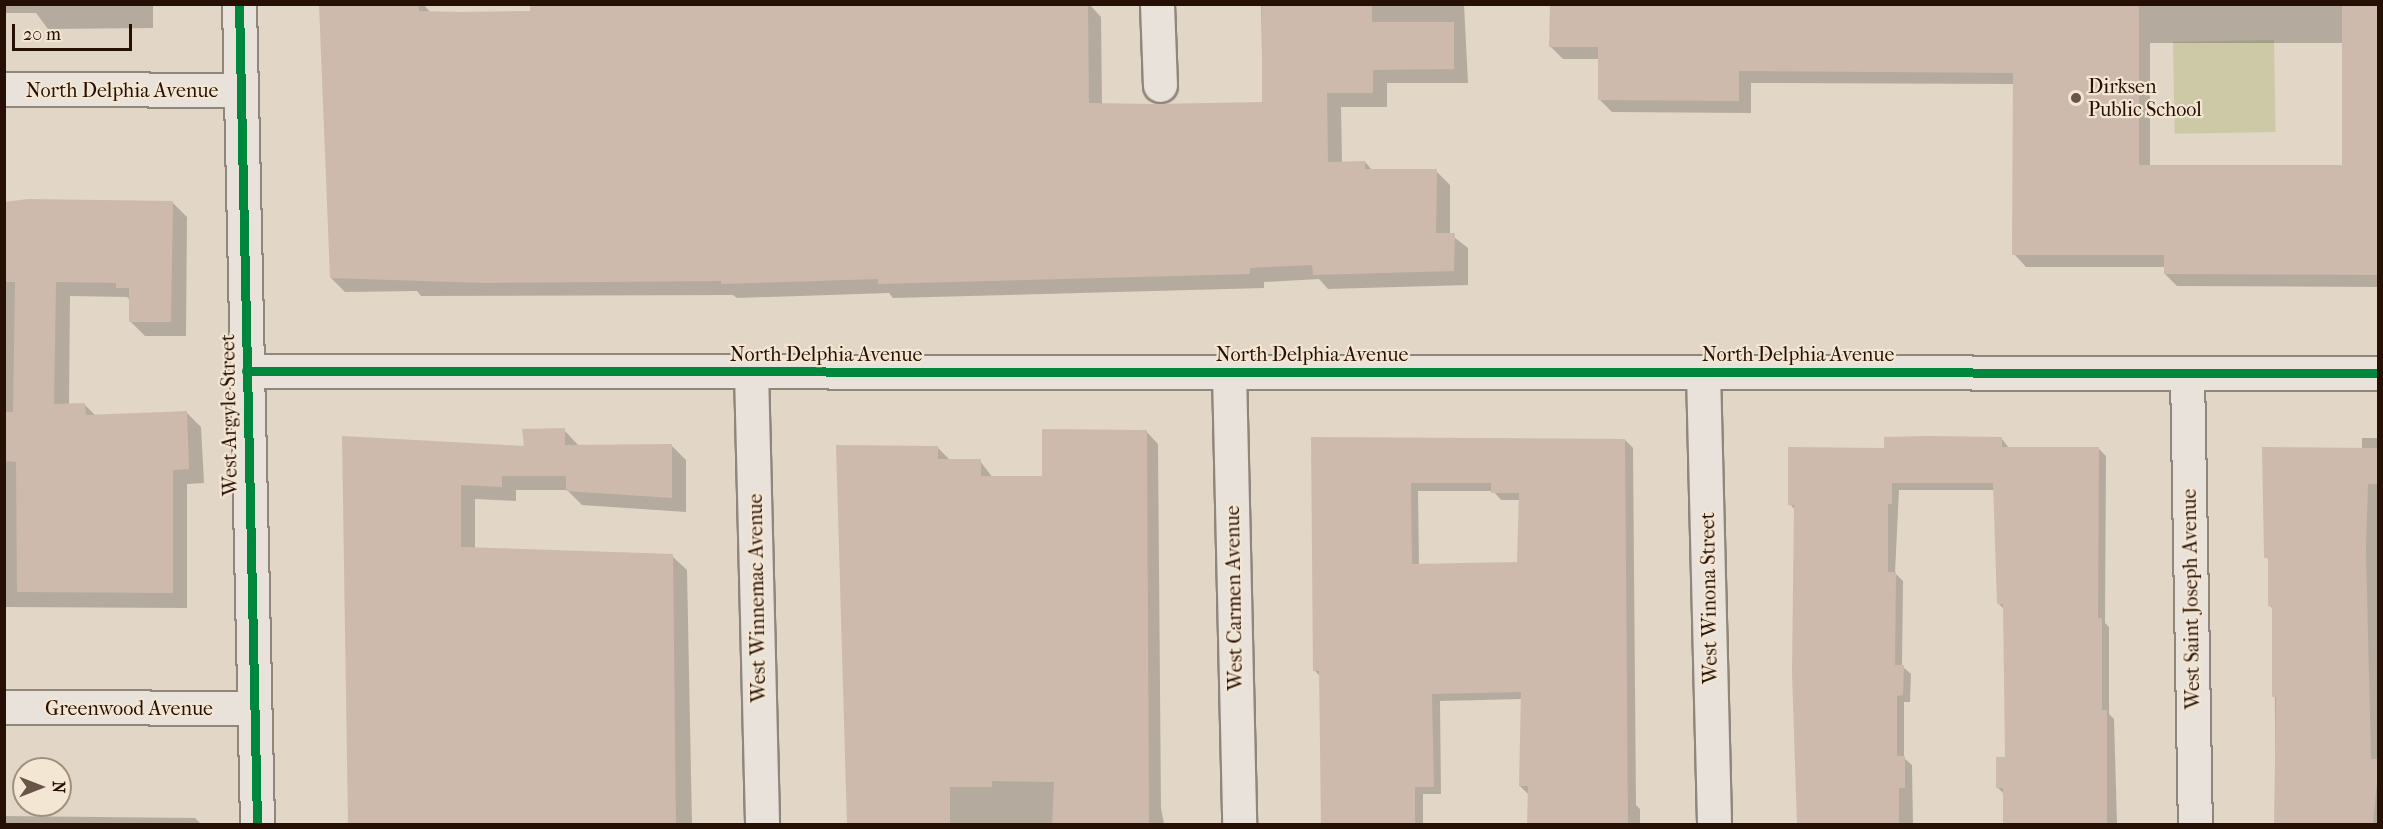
<!DOCTYPE html>
<style>
body{margin:0}
#map{position:relative;width:2383px;height:829px;overflow:hidden;background:#e2d6c6;font-family:"IM FELL French Canon",serif}
div>[style]{position:absolute}
.green>*{inset:0;background:#cdc9a7;transform-origin:0 0}
.shadow>*{inset:0;background:#0003}
.building>*{inset:0;background:#cdbaad}
.roads{filter:drop-shadow(2px 0 #90867b) drop-shadow(-2px 0 #90867b) drop-shadow(0 2px #90867b) drop-shadow(0 -2px #90867b)}
.minor>*{height:33px;margin:-16.5px;padding:0 16.5px;transform-origin:16.5px;border-radius:16.5px;background:#e8e2da}
.cycleway>*{height:9px;margin:-4.5px;padding:0 4.5px;transform-origin:4.5px;border-radius:4.5px;background:#00873e}
.dots>*{width:16px;height:16px;translate:-50% -50%;box-sizing:border-box;border:3px solid #f3e6d3;border-radius:50%}
span{translate:-50% -50%;white-space:nowrap;text-align:center;line-height:1.15;-webkit-text-stroke:4.5px #f3e6d3;paint-order:stroke}
.poi-label{font-size:20px;color:#260f04}
.left{translate:0 -50%;text-align:left}
.street-label{font-size:20px;color:#260f04}
.frame{position:absolute;inset:0;border:6px solid #260f04;pointer-events:none}
.north{position:absolute;left:12px;top:757px;width:60px;height:60px;box-sizing:border-box;background:#f3e6d3;border:2px solid #a19080;border-radius:50%;rotate:90deg;font-size:16px;font-weight:700;line-height:24px;text-align:center;color:#260f04}
.north::after{content:'';display:block;margin:auto;width:21px;height:27px;background:#685548;clip-path:polygon(50% 0,100% 100%,50% 72%,0 100%)}
.scale{position:absolute;left:12px;top:24px;width:120px;height:27px;box-sizing:border-box;border:3px solid #260f04;border-top:0;padding-left:8px;font-size:18px;line-height:21px;white-space:nowrap;color:#260f04;-webkit-text-stroke:4px #f3e6d3;paint-order:stroke}
</style>
<div id="map">
<div class="green">
<div style="left:2274px;top:40px;width:92px;height:101px;rotate:89deg"></div>
</div>
<div class="shadow">
<div style="clip-path:polygon(4px 4px,153px 4px,153px 28px,48px 29px,36px 13px,4px 13px)"></div>
<div style="clip-path:polygon(321px 4px,423px 4px,431px 13px,1089px 4px,1101px 17px,1102px 104px,1263px 104px,1261px 4px,1464px 4px,1468px 83px,1387px 83px,1387px 107px,1341px 107px,1342px 163px,1365px 162px,1373px 171px,1436px 171px,1450px 185px,1450px 234px,1468px 248px,1468px 285px,1328px 289px,1319px 279px,1264px 282px,1264px 288px,893px 298px,889px 293px,737px 298px,733px 295px,421px 296px,417px 291px,345px 292px,331px 278px)"></div>
<div style="clip-path:polygon(evenodd,1551px 4px,2378px 4px,2378px 287px,2177px 286px,2165px 274px,2165px 267px,2026px 267px,2014px 254px,2014px 84px,1751px 83px,1751px 113px,1612px 112px,1600px 100px,1600px 59px,1563px 59px,1551px 47px,1551px 4px,2150px 43px,2344px 43px,2344px 167px,2150px 167px,2150px 43px)"></div>
<div style="clip-path:polygon(4px 202px,172px 202px,187px 217px,186px 336px,145px 336px,130px 321px,131px 301px,127px 297px,70px 296px,69px 405px,85px 405px,96px 416px,186px 412px,201px 427px,204px 483px,187px 484px,187px 608px,4px 607px)"></div>
<div style="clip-path:polygon(564px 430px,579px 446px,671px 445px,686px 460px,686px 512px,582px 505px,567px 490px,516px 490px,516px 501px,475px 499px,475px 549px,672px 556px,687px 570px,692px 824px,350px 824px,344px 438px,525px 448px)"></div>
<div style="clip-path:polygon(1146px 431px,1158px 444px,1161px 808px,1164px 824px,848px 824px,937px 447px,950px 460px,980px 461px,993px 478px,1043px 478px)"></div>
<div style="clip-path:polygon(2362px 438px,2378px 438px,2378px 824px,2276px 824px,2274px 610px,2270px 606px,2269px 560px,2266px 557px,2362px 449px)"></div>
<div style="clip-path:polygon(evenodd,1312px 439px,1625px 440px,1633px 448px,1636px 805px,1640px 809px,1640px 824px,1529px 824px,1528px 794px,1520px 786px,1522px 699px,1440px 701px,1441px 794px,1423px 794px,1423px 824px,1322px 824px,1321px 677px,1314px 670px,1312px 439px,1418px 491px,1493px 491px,1501px 500px,1520px 500px,1519px 563px,1419px 566px,1418px 491px)"></div>
<div style="clip-path:polygon(2002px 439px,2009px 448px,2099px 449px,2106px 456px,2105px 623px,2109px 627px,2109px 714px,2114px 719px,2117px 824px,2004px 824px,2005px 795px,1997px 787px,2006px 758px,2004px 609px,1998px 603px,1995px 490px,1899px 490px,1895px 573px,1903px 581px,1902px 666px,1911px 674px,1910px 702px,1904px 702px,1904px 758px,1912px 765px,1913px 824px,1798px 824px,1795px 510px,1790px 504px,1886px 449px)"></div>
<div style="clip-path:polygon(4px 816px,195px 818px,201px 824px,4px 824px)"></div>
</div>
<div class="building">
<div style="clip-path:polygon(319px 4px,419px 4px,419px 11px,460px 12px,530px 11px,530px 4px,1088px 4px,1089px 103px,1155px 104px,1262px 102px,1262px 4px,1372px 4px,1372px 22px,1454px 22px,1454px 69px,1373px 70px,1373px 93px,1327px 93px,1328px 162px,1365px 161px,1365px 169px,1437px 169px,1436px 233px,1455px 233px,1454px 271px,1313px 275px,1312px 265px,1250px 268px,1250px 274px,878px 284px,878px 279px,721px 284px,721px 281px,485px 283px,330px 278px)"></div>
<div style="clip-path:polygon(1550px 4px,2139px 4px,2139px 165px,2342px 165px,2342px 4px,2379px 4px,2379px 275px,2164px 274px,2164px 255px,2012px 255px,2013px 73px,1739px 71px,1739px 101px,1598px 100px,1598px 47px,1549px 47px)"></div>
<div style="clip-path:polygon(28px 199px,173px 201px,171px 322px,129px 322px,129px 288px,116px 288px,116px 283px,56px 282px,54px 404px,85px 403px,86px 415px,187px 411px,189px 469px,173px 470px,173px 593px,17px 592px,16px 462px,4px 461px,4px 412px,13px 412px,15px 282px,4px 282px,4px 202px)"></div>
<div style="clip-path:polygon(565px 428px,565px 445px,672px 444px,672px 498px,566px 491px,566px 476px,502px 476px,502px 487px,461px 485px,461px 547px,673px 554px,676px 825px,348px 825px,342px 436px,524px 446px,522px 429px)"></div>
<div style="clip-path:polygon(1042px 429px,1147px 430px,1149px 825px,1052px 825px,1054px 782px,992px 781px,992px 787px,950px 787px,950px 825px,847px 825px,836px 445px,938px 446px,938px 459px,981px 459px,981px 476px,1042px 476px)"></div>
<div style="clip-path:polygon(1928px 436px,2002px 437px,2002px 447px,2099px 447px,2098px 618px,2102px 618px,2102px 710px,2107px 710px,2107px 825px,2003px 825px,2003px 788px,1996px 788px,1996px 757px,2005px 757px,2003px 604px,1997px 604px,1993px 483px,1892px 483px,1892px 504px,1888px 504px,1888px 572px,1896px 572px,1895px 665px,1904px 665px,1903px 695px,1897px 696px,1897px 756px,1905px 756px,1905px 788px,1899px 788px,1899px 825px,1797px 825px,1792px 672px,1794px 505px,1788px 505px,1788px 447px,1884px 448px,1884px 437px)"></div>
<div style="clip-path:polygon(evenodd,1311px 437px,1625px 439px,1628px 825px,1527px 825px,1528px 786px,1519px 786px,1521px 692px,1432px 694px,1434px 787px,1415px 787px,1415px 825px,1321px 825px,1319px 671px,1313px 671px,1311px 437px,1411px 483px,1491px 483px,1491px 493px,1519px 493px,1517px 562px,1412px 564px,1411px 483px)"></div>
<div style="clip-path:polygon(2262px 447px,2379px 448px,2379px 484px,2368px 484px,2366px 550px,2371px 759px,2379px 759px,2373px 825px,2274px 825px,2276px 697px,2272px 697px,2272px 606px,2268px 606px,2268px 558px,2264px 558px)"></div>
</div>
<div class="roads">
<div class="minor">
<div style="left:239px;top:4px;width:820px;rotate:88.74deg"></div>
<div style="left:1157px;top:4px;width:81px;rotate:87.9deg"></div>
<div style="left:4px;top:89px;width:235px;rotate:0.2deg"></div>
<div style="left:246px;top:371px;width:2132px;rotate:0.05deg"></div>
<div style="left:751px;top:371px;width:453px;rotate:88.6deg"></div>
<div style="left:1229px;top:372px;width:452px;rotate:88.7deg"></div>
<div style="left:1703px;top:372px;width:452px;rotate:88.6deg"></div>
<div style="left:2187px;top:373px;width:451px;rotate:89deg"></div>
<div style="left:4px;top:707px;width:250px;rotate:0.2deg"></div>
</div>
</div>
<div class="cycleway">
<div style="left:239px;top:4px;width:820px;rotate:88.74deg"></div>
<div style="left:246px;top:371px;width:2132px;rotate:0.05deg"></div>
</div>
<div class="dots">
<div style="left:2076px;top:98px;background:#685548"></div>
</div>
<div class="poi-label">
<span class="left" style="left:2088px;top:98px">Dirksen<br>Public School</span>
</div>
<div class="street-label">
<span style="left:122px;top:90px">North Delphia Avenue</span>
<span style="left:826px;top:354px">North Delphia Avenue</span>
<span style="left:1312px;top:354px">North Delphia Avenue</span>
<span style="left:1798px;top:354px">North Delphia Avenue</span>
<span style="left:229px;top:415px;rotate:-91deg">West Argyle Street</span>
<span style="left:757px;top:598px;rotate:-91deg">West Winnemac Avenue</span>
<span style="left:1234px;top:598px;rotate:-91deg">West Carmen Avenue</span>
<span style="left:1709px;top:598px;rotate:-91deg">West Winona Street</span>
<span style="left:2191px;top:599px;rotate:-91deg">West Saint Joseph Avenue</span>
<span style="left:129px;top:708px">Greenwood Avenue</span>
</div>
<div class="frame"></div>
<div class="north">N</div>
<div class="scale">20 m</div>
</div>
